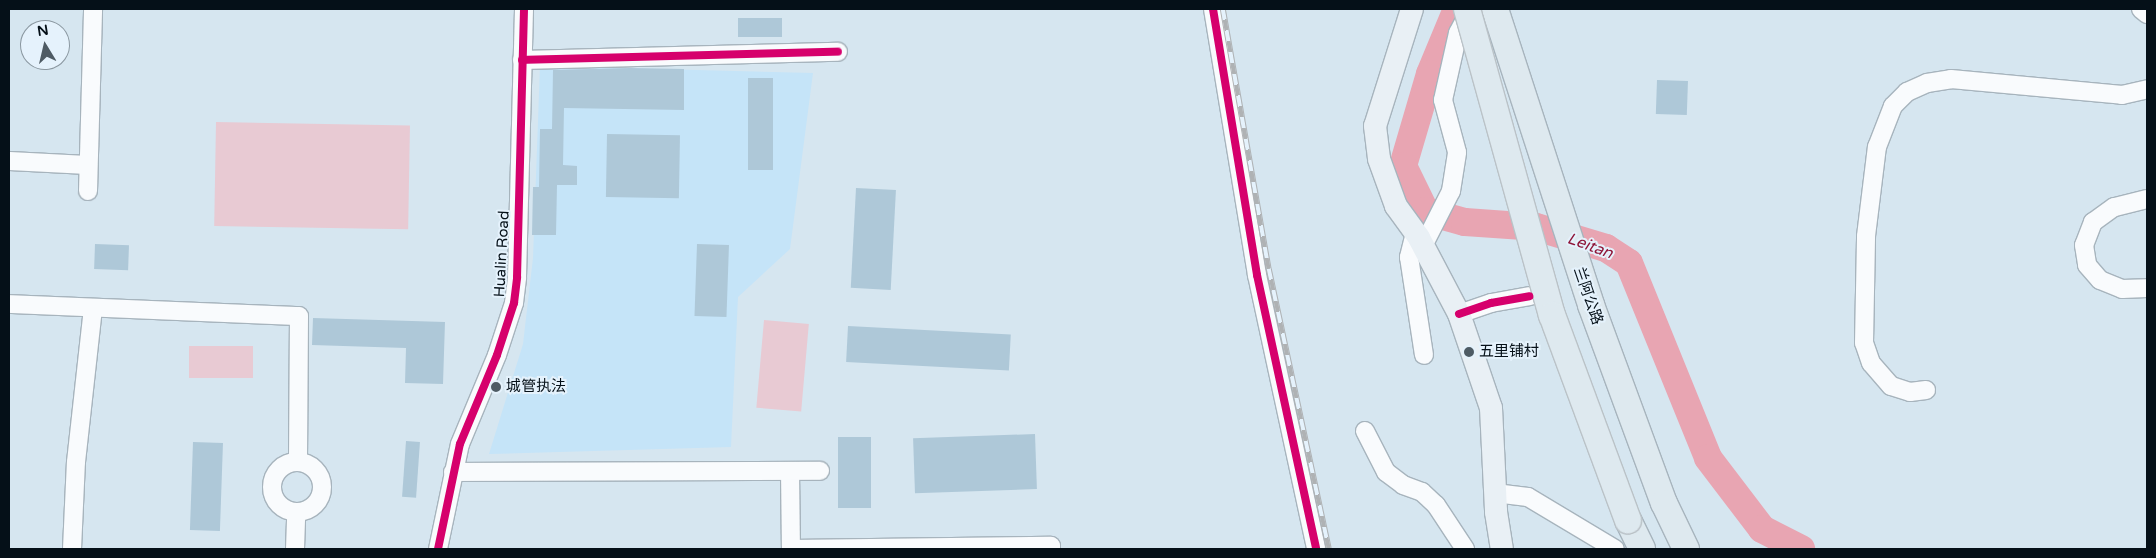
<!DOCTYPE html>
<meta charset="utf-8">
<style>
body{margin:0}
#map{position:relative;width:2156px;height:558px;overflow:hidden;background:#d6e6f0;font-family:"Varela Round","Noto Sans SC",sans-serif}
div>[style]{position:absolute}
.built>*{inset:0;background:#c5e4f8}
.green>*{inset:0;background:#e8cad3;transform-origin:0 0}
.river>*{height:28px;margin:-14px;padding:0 14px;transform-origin:14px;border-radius:14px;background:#e8a5b2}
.building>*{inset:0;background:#aec8d8;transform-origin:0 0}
.roads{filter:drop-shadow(1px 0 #a7b4bd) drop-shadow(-1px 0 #a7b4bd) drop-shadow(0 1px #a7b4bd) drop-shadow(0 -1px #a7b4bd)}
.minor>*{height:18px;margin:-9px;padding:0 9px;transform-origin:9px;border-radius:9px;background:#f9fbfd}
.minor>.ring{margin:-9px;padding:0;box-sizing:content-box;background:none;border:18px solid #f9fbfd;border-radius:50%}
.major>*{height:22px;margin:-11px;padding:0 11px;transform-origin:11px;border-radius:11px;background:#e9f0f5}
.highway>*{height:26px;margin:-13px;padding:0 13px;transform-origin:13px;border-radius:13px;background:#dee9ef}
.rail>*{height:5.5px;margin-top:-2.75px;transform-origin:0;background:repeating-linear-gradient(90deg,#e5f2fc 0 11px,#afb2b4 0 22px);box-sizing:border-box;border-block:1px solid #afb2b4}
.bridges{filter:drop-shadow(1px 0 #bac2c7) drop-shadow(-1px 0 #bac2c7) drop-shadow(0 1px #bac2c7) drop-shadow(0 -1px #bac2c7)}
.highway-bridge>*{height:26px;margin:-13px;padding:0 13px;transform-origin:13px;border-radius:13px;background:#dee9ef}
.cycleway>*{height:8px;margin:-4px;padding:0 4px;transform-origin:4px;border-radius:4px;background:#d6006c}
.dots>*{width:14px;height:14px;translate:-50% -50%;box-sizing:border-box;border:2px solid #e5f2fc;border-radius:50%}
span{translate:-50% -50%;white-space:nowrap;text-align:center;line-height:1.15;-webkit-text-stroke:4px #e5f2fc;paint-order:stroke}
.street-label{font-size:15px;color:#051018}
.poi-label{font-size:15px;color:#051018}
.left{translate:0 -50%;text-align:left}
.water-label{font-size:16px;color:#8f1639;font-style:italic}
.frame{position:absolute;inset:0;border:10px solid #051018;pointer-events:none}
.north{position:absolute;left:20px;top:20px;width:50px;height:50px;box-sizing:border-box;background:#e5f2fc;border:1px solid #8b98a1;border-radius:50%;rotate:351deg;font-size:14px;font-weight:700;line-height:20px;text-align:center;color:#051018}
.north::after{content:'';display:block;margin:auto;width:18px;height:22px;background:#4e5b64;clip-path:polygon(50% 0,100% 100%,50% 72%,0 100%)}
</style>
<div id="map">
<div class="built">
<div style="clip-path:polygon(540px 66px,813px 73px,790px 249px,738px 297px,731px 447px,489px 454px,523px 344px,533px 258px)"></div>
</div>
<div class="green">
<div style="left:216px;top:122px;width:194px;height:104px;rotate:1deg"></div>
<div style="left:764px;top:320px;width:45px;height:88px;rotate:5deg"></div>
<div style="left:189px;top:346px;width:64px;height:32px"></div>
</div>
<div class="river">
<div style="left:1457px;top:9px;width:70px;rotate:112.6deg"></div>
<div style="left:1430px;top:74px;width:96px;rotate:106.4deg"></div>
<div style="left:1403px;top:166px;width:50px;rotate:63.9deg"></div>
<div style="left:1425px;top:211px;width:41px;rotate:15.4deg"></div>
<div style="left:1465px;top:222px;width:71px;rotate:4deg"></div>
<div style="left:1536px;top:227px;width:73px;rotate:16.7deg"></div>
<div style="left:1606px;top:248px;width:27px;rotate:33deg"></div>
<div style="left:1629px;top:263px;width:210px;rotate:67.9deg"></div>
<div style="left:1708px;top:458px;width:89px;rotate:52.7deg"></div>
<div style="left:1762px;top:529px;width:44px;rotate:27.1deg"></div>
</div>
<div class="building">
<div style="left:738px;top:18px;width:44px;height:19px"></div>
<div style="clip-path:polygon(630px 68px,684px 69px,684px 110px,564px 108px,563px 165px,577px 166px,577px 185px,557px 185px,556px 235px,532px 235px,533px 187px,539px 187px,540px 129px,552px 129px,553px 70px)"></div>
<div style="left:748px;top:78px;width:25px;height:92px"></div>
<div style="left:1657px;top:80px;width:31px;height:34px;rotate:2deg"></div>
<div style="left:607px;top:134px;width:73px;height:63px;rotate:1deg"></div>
<div style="left:856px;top:188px;width:40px;height:100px;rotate:3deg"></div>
<div style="left:95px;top:244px;width:34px;height:25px;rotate:2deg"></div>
<div style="left:697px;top:244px;width:32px;height:72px;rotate:2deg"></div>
<div style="clip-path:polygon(313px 318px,445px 322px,443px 384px,405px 383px,406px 348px,312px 345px)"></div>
<div style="left:848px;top:326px;width:163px;height:36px;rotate:3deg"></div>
<div style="left:1035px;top:434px;width:55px;height:122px;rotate:88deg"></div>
<div style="left:838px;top:437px;width:33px;height:71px"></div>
<div style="left:406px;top:441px;width:14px;height:56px;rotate:4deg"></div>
<div style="left:193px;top:442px;width:30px;height:88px;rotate:2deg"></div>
</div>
<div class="roads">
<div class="minor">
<div style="left:1213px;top:9px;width:270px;rotate:80.6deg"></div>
<div style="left:1257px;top:275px;width:280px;rotate:77.8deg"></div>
<div style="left:2141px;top:9px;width:8px;rotate:40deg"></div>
<div style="left:522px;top:60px;width:316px;rotate:-1.5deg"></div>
<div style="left:9px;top:161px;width:79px;rotate:2.9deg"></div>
<div style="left:88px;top:191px;width:182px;rotate:-88.4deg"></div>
<div style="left:2147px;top:199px;width:34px;rotate:166deg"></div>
<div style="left:2114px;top:207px;width:26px;rotate:144deg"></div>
<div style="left:2093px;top:222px;width:25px;rotate:111deg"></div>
<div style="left:2084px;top:245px;width:20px;rotate:81deg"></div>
<div style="left:2087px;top:265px;width:20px;rotate:49deg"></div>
<div style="left:2100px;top:280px;width:24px;rotate:22deg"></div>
<div style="left:2122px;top:289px;width:25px;rotate:-2deg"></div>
<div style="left:1415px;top:233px;width:25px;rotate:104deg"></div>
<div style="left:1409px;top:257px;width:99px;rotate:81.3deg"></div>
<div style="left:1423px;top:246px;width:62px;rotate:-63deg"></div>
<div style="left:1451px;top:191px;width:39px;rotate:-81deg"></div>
<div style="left:1457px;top:152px;width:54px;rotate:-105.1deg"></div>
<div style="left:1443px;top:100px;width:69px;rotate:-77.4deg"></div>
<div style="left:1458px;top:33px;width:26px;rotate:-62deg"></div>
<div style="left:9px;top:304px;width:290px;rotate:2.4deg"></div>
<div style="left:299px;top:316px;width:146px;rotate:90.4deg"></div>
<div style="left:1459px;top:314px;width:34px;rotate:-19deg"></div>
<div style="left:1491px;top:303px;width:39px;rotate:-10deg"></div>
<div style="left:1926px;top:390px;width:16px;rotate:173deg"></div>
<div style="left:1910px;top:392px;width:20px;rotate:-162deg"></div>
<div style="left:1891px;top:386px;width:30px;rotate:-131deg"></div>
<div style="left:1871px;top:363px;width:21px;rotate:-109deg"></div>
<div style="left:1864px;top:343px;width:107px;rotate:-88.9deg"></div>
<div style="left:1866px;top:236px;width:90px;rotate:-83deg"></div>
<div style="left:1877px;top:147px;width:44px;rotate:-68.7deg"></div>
<div style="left:1893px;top:106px;width:20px;rotate:-45deg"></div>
<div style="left:1907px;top:92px;width:22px;rotate:-24deg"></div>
<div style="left:1927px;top:83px;width:24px;rotate:-9deg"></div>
<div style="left:1951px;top:79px;width:172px;rotate:5.3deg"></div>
<div style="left:2122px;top:95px;width:26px;rotate:-13deg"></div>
<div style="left:1365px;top:431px;width:46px;rotate:62.9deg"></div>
<div style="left:1386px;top:472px;width:21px;rotate:37deg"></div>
<div style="left:1403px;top:485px;width:20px;rotate:20deg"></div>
<div style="left:1422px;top:492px;width:19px;rotate:43deg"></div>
<div style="left:1436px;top:505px;width:53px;rotate:56.6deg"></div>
<div class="ring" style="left:272px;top:462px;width:32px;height:32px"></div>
<div style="left:790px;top:471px;width:78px;rotate:89.3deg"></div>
<div style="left:791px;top:549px;width:260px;rotate:-0.7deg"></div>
<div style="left:1051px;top:546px;width:3px;rotate:90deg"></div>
<div style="left:453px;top:472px;width:367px;rotate:-0.2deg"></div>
<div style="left:1495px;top:493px;width:33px;rotate:7deg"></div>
<div style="left:1528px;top:497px;width:101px;rotate:30.9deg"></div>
<div style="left:72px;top:549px;width:87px;rotate:-87.4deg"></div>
<div style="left:76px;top:462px;width:155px;rotate:-83.7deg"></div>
<div style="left:295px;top:549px;width:37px;rotate:-88deg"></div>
<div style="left:438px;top:549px;width:107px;rotate:-78.2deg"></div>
<div style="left:460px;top:444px;width:96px;rotate:-67.4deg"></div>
<div style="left:497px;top:355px;width:55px;rotate:-71.9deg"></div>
<div style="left:514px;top:303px;width:26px;rotate:-83deg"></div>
<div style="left:517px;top:277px;width:268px;rotate:-88.5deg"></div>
</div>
<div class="major">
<div style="left:1412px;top:9px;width:123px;rotate:107.5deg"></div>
<div style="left:1375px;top:126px;width:33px;rotate:83deg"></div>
<div style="left:1379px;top:159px;width:50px;rotate:70.1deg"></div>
<div style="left:1396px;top:206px;width:39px;rotate:54deg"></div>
<div style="left:1419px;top:238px;width:86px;rotate:62.2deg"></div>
<div style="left:1459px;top:314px;width:99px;rotate:71.2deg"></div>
<div style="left:1491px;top:408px;width:104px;rotate:87.2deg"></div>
<div style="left:1496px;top:512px;width:37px;rotate:81deg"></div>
</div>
<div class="highway">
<div style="left:1495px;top:9px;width:311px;rotate:72deg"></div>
<div style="left:1591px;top:305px;width:211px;rotate:69.8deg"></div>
<div style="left:1664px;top:503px;width:51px;rotate:64.4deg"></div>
<div style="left:1628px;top:520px;width:32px;rotate:64deg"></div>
</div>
</div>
<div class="rail">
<div style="left:1223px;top:9px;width:264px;rotate:80deg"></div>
<div style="left:1269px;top:269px;width:286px;rotate:77.9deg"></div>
</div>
<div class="bridges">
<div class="highway-bridge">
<div style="left:1467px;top:9px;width:318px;rotate:74.5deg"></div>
<div style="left:1552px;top:315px;width:219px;rotate:69.7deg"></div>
</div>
</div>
<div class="cycleway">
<div style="left:1213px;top:9px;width:270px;rotate:80.6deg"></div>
<div style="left:1257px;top:275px;width:280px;rotate:77.8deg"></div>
<div style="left:522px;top:60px;width:316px;rotate:-1.5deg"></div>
<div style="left:1459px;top:314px;width:34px;rotate:-19deg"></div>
<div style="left:1491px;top:303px;width:39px;rotate:-10deg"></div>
<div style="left:438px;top:549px;width:107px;rotate:-78.2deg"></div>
<div style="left:460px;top:444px;width:96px;rotate:-67.4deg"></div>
<div style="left:497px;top:355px;width:55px;rotate:-71.9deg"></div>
<div style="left:514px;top:303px;width:26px;rotate:-83deg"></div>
<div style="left:517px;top:277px;width:268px;rotate:-88.5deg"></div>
</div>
<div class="dots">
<div style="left:1469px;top:352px;background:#4e5b64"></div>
<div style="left:496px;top:387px;background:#4e5b64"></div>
</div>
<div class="street-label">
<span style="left:502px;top:254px;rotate:-87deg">Hualin Road</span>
<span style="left:1588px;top:296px;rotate:71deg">兰阿公路</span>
</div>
<div class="poi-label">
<span class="left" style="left:1479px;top:352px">五里铺村</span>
<span class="left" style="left:506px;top:387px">城管执法</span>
</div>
<div class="water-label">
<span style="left:1590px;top:246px;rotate:20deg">Leitan</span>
</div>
<div class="frame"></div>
<div class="north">N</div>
</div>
